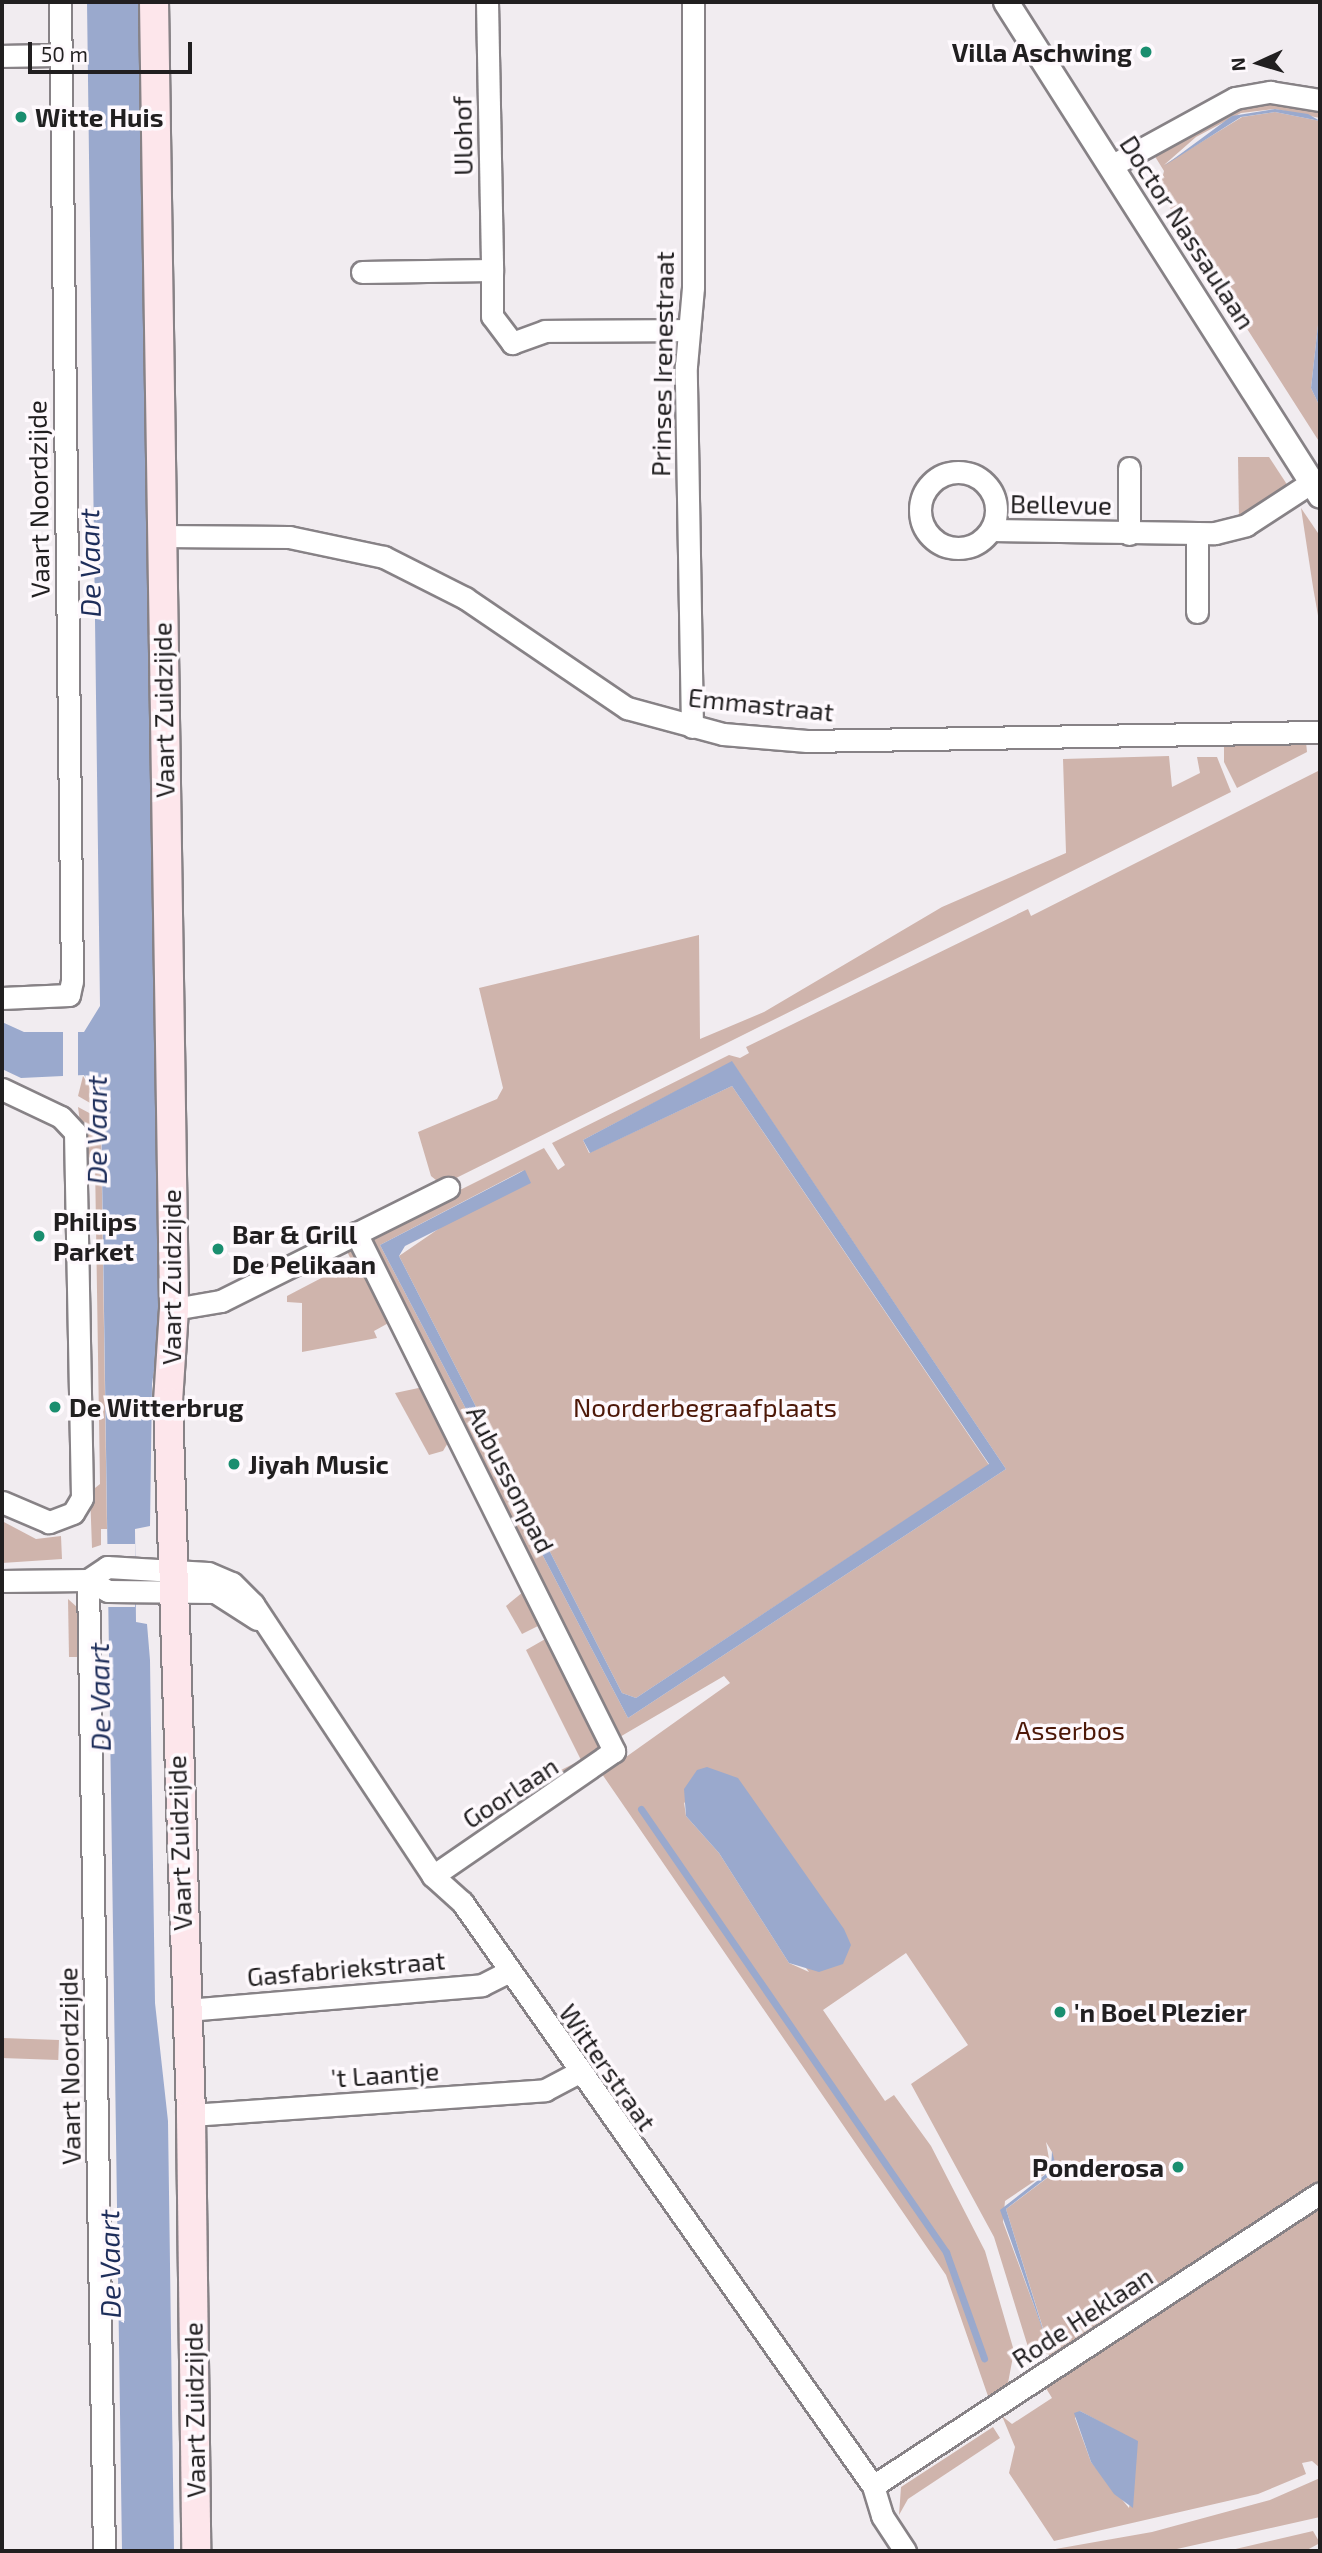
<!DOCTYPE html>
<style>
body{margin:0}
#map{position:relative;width:1322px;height:2553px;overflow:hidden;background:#f1ecf0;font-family:"Exo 2",sans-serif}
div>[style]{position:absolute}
.green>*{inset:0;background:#cfb4ac;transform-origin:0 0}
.water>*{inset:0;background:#9aa9cd}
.pier>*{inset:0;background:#f1ecf0;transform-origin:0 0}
.stream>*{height:7px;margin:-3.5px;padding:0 3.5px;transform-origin:3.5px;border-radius:3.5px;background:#9aa9cd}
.roads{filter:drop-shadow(2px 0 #878286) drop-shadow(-2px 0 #878286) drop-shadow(0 2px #878286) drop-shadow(0 -2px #878286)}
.minor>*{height:21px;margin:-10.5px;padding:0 10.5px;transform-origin:10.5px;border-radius:10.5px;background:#fff}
.minor>.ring{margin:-10.5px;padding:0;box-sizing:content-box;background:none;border:21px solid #fff;border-radius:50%}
.tertiary>*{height:24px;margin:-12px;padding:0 12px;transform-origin:12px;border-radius:12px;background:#fff}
.secondary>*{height:28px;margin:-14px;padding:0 14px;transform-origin:14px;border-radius:14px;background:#fde6eb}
.dots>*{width:19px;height:19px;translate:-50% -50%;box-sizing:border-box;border:4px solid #fef9fd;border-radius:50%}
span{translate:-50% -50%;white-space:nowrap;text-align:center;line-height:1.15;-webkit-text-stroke:7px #fef9fd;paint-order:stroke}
.poi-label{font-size:26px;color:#211f20;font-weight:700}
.right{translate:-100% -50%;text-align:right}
.left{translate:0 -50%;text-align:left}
.street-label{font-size:26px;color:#211f20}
.park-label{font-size:26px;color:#4d1808}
.water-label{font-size:28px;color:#1d2d5a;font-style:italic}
.frame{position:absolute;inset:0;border:4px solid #211f20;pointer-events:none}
.north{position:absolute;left:1224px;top:28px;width:70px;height:70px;-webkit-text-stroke:5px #fef9fd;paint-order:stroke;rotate:266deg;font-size:19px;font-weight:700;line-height:28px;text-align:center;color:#211f20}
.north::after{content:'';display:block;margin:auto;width:24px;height:32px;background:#211f20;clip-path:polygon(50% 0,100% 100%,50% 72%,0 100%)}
.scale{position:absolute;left:28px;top:42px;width:164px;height:32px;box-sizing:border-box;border:4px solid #211f20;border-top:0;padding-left:9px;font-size:21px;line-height:24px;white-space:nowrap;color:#211f20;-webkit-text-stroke:5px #fef9fd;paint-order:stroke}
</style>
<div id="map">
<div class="green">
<div style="clip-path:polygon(1259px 100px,1320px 107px,1320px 118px,1275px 109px,1241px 113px,1196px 137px,1164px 165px,1242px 117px,1275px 112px,1320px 121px,1320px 307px,1311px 388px,1320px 407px,1320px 443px,1159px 191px,1164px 171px,1151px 150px)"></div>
<div style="clip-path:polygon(1238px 457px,1269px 457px,1288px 486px,1239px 518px)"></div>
<div style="clip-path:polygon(1301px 508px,1320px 536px,1320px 627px,1313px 587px)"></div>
<div style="clip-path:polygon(1306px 742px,1307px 752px,1237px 788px,1224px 762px,1224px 743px)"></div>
<div style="clip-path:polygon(1169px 756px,1172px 787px,1200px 773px,1197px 757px,1217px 757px,1231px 792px,442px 1185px,431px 1176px,418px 1132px,497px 1099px,503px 1088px,479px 988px,699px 935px,700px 1039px,764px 1012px,942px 907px,1066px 853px,1063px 759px)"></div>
<div style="clip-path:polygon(evenodd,1320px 770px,1320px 2468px,1312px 2461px,1302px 2463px,1306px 2474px,1258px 2494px,1054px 2541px,1009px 2473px,1015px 2447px,1002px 2416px,1012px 2424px,1052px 2398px,1044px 2385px,1053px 2356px,1028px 2347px,994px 2237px,911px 2084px,968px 2045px,906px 1953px,823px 2010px,885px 2101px,894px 2095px,931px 2146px,985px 2251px,1014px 2351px,1008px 2383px,989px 2399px,946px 2275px,602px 1774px,730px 1683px,724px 1676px,618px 1738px,366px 1237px,544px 1148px,558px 1170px,565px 1165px,552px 1143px,729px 1055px,740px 1058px,749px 1053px,746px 1047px,1028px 909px,1031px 916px,1320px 770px,732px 1062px,1006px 1469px,628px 1718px,380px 1245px,524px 1170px,399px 1256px,622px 1693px,636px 1698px,989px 1465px,732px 1086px,589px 1153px,583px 1140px,732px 1062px,1320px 770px,684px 1802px,809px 1972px,789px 1963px,719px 1853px,686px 1816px,684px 1802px,1320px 770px,1046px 2142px,1052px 2152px,1055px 2172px,1006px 2209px,1046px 2338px,1003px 2222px,1005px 2201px,1051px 2170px,1046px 2142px,1320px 770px,1080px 2411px,1117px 2431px,1134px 2481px,1129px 2508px,1091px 2462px,1075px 2418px,1080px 2411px)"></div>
<div style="clip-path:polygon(83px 1076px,100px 1103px,101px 1128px,107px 1529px,101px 1529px,101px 1545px,92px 1548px,90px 1492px,100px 1484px,95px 1162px,84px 1153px,78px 1107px,93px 1115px,97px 1107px,78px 1096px)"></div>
<div style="clip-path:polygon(345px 1247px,361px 1255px,394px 1320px,374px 1331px,377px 1338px,302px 1352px,302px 1303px,287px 1302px,287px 1296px,352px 1262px)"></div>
<div style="clip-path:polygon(428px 1386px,452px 1436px,443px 1451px,429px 1455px,395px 1393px)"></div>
<div style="clip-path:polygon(2px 1521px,36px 1539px,61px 1536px,62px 1559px,2px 1563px)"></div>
<div style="clip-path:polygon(523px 1592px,542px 1624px,522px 1634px,506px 1606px)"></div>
<div style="clip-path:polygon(68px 1599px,78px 1608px,83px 1657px,69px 1657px)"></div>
<div style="clip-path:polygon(547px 1638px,606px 1747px,567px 1780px,561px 1770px,581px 1760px,526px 1650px)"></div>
<div style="left:2px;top:2038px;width:57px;height:20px;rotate:2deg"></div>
<div style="clip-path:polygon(993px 2427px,1000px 2438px,908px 2499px,899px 2515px,901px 2487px)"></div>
<div style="clip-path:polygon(1320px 2478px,1320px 2517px,1168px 2551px,1044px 2551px,1152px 2532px,1270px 2500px)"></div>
<div style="clip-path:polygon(1313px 2531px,1320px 2543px,1305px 2551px,1227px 2551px)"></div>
</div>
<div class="water">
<div style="clip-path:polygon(87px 2px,139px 2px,162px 1316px,152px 1384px,150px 1526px,135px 1529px,136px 1622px,147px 1624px,150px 1660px,155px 2003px,168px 2121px,174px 2551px,122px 2551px,101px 1103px,84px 1075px,21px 1078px,2px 1069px,2px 1022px,24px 1032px,84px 1032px,100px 1006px)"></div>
<div style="clip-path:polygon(1275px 109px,1308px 114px,1320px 121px,1275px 112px,1241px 117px,1164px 166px,1232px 116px)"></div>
<div style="clip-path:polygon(1320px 307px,1320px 407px,1311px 388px)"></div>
<div style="clip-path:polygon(732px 1061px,1006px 1469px,628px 1718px,380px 1245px,525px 1170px,531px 1183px,405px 1246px,399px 1256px,622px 1693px,636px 1698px,989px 1464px,732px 1086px,590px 1153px,583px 1140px)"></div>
<div style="clip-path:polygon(707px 1767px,738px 1778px,844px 1929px,851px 1945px,843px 1964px,819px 1972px,789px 1963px,719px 1853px,686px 1816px,684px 1789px,697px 1770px)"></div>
<div style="clip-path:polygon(1052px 2151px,1057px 2170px,1006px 2209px,1046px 2339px,1000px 2210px,1051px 2170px)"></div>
<div style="clip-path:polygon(1080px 2411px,1138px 2441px,1133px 2508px,1114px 2494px,1091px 2462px,1074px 2413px)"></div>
</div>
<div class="pier">
<div style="left:63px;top:1029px;width:15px;height:51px"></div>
<div style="left:107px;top:1544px;width:28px;height:63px"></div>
</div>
<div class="stream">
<div style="left:641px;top:1809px;width:538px;rotate:55.45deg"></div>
<div style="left:946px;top:2252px;width:113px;rotate:70.3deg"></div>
</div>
<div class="roads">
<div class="minor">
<div style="left:487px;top:2px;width:268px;rotate:88.9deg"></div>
<div style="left:2px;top:56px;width:59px;rotate:-1deg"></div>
<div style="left:1111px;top:166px;width:141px;rotate:-28.7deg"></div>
<div style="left:1235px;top:98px;width:36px;rotate:-10deg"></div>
<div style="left:1270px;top:92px;width:51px;rotate:9.1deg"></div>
<div style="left:362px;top:272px;width:130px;rotate:-0.9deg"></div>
<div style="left:492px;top:270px;width:46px;rotate:90deg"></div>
<div style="left:492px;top:316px;width:34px;rotate:53deg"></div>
<div style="left:512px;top:343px;width:35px;rotate:-20deg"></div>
<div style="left:545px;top:331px;width:144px;rotate:-0.4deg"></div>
<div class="ring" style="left:920px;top:472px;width:55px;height:55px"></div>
<div style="left:991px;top:530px;width:224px;rotate:0.8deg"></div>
<div style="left:1215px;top:533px;width:32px;rotate:-14deg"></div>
<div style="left:1246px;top:525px;width:79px;rotate:-33.1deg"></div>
<div style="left:1197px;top:533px;width:79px;rotate:90deg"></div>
<div style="left:1129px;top:534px;width:66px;rotate:-90deg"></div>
<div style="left:160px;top:536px;width:129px;rotate:0.4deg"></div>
<div style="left:289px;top:537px;width:97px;rotate:11.9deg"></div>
<div style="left:384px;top:557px;width:91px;rotate:26.8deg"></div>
<div style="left:465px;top:598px;width:196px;rotate:34.2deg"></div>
<div style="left:627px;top:708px;width:99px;rotate:15.2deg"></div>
<div style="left:723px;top:734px;width:84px;rotate:4.8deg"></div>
<div style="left:807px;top:741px;width:513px;rotate:-1.01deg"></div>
<div style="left:692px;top:727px;width:361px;rotate:-91deg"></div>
<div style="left:686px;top:366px;width:79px;rotate:-84.9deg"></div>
<div style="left:693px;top:287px;width:285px;rotate:-90deg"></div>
<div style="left:2px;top:998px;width:67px;rotate:-2.6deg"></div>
<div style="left:69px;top:995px;width:14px;rotate:-78deg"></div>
<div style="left:72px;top:981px;width:979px;rotate:-90.7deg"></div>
<div style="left:2px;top:1089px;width:65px;rotate:25.4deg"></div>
<div style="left:61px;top:1117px;width:21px;rotate:47deg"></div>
<div style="left:75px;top:1132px;width:366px;rotate:88.9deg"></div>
<div style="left:82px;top:1498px;width:17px;rotate:121deg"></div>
<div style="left:73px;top:1513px;width:26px;rotate:159deg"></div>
<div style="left:49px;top:1522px;width:51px;rotate:-156.9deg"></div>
<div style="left:356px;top:1233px;width:579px;rotate:63.52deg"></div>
<div style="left:614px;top:1751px;width:220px;rotate:145.4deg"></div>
<div style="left:174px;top:1309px;width:48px;rotate:-9.7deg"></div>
<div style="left:221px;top:1301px;width:254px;rotate:-26.5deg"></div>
<div style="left:2px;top:1581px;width:86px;rotate:-0.7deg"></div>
<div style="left:88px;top:1580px;width:971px;rotate:89.06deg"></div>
<div style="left:257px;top:1619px;width:50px;rotate:-147.3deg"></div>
<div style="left:215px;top:1592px;width:107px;rotate:-179.5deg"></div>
<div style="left:108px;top:1591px;width:23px;rotate:-151deg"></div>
<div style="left:88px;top:1580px;width:23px;rotate:-34deg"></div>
<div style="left:107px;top:1567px;width:101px;rotate:3.4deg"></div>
<div style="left:208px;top:1573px;width:26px;rotate:23deg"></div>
<div style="left:232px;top:1583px;width:30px;rotate:45deg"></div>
<div style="left:253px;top:1604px;width:326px;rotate:56.5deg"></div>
<div style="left:433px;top:1876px;width:39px;rotate:42deg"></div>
<div style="left:462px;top:1902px;width:714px;rotate:54.86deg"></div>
<div style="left:873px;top:2486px;width:31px;rotate:73deg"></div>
<div style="left:882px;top:2516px;width:42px;rotate:56.7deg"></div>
<div style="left:187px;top:2010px;width:296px;rotate:-4.8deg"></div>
<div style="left:482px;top:1985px;width:28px;rotate:-27deg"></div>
<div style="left:191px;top:2115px;width:355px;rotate:-4deg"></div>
<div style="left:545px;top:2090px;width:38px;rotate:-28deg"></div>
<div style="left:873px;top:2486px;width:534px;rotate:-33.24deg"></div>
</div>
<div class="tertiary">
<div style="left:1006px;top:2px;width:585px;rotate:57.51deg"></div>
</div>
<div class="secondary">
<div style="left:154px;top:2px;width:1307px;rotate:89.12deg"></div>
<div style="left:174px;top:1309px;width:93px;rotate:93.7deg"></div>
<div style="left:168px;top:1402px;width:713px;rotate:88.15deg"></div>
<div style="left:191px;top:2115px;width:436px;rotate:89.3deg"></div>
</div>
</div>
<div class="dots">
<div style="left:1146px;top:52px;background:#1a8e6f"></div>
<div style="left:21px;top:117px;background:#1a8e6f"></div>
<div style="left:39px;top:1236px;background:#1a8e6f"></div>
<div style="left:218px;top:1249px;background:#1a8e6f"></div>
<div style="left:55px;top:1407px;background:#1a8e6f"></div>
<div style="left:234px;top:1464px;background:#1a8e6f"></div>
<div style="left:1060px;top:2012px;background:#1a8e6f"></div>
<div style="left:1178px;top:2167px;background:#1a8e6f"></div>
</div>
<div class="poi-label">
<span class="right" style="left:1132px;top:52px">Villa Aschwing</span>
<span class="left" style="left:35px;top:117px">Witte Huis</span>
<span class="left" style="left:53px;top:1236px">Philips<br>Parket</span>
<span class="left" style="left:232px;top:1249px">Bar &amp; Grill<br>De Pelikaan</span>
<span class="left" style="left:69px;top:1407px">De Witterbrug</span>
<span class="left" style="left:248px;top:1464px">Jiyah Music</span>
<span class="left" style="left:1074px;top:2012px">'n Boel Plezier</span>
<span class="right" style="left:1164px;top:2167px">Ponderosa</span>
</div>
<div class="street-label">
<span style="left:462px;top:136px;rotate:-91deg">Ulohof</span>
<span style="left:1188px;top:232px;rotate:57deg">Doctor Nassaulaan</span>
<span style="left:662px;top:364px;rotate:-89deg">Prinses Irenestraat</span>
<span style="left:38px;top:499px;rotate:-91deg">Vaart Noordzijde</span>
<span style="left:1061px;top:504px;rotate:1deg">Bellevue</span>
<span style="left:761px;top:704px;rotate:6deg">Emmastraat</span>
<span style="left:163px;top:710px;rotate:-91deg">Vaart Zuidzijde</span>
<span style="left:171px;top:1277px;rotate:-90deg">Vaart Zuidzijde</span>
<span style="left:511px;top:1479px;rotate:63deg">Aubussonpad</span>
<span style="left:510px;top:1792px;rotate:-33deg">Goorlaan</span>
<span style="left:179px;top:1843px;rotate:-92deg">Vaart Zuidzijde</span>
<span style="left:346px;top:1968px;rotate:-5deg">Gasfabriekstraat</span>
<span style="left:69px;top:2066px;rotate:-91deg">Vaart Noordzijde</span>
<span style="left:608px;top:2067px;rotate:55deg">Witterstraat</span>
<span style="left:385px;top:2074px;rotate:-4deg">'t Laantje</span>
<span style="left:1082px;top:2317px;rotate:-33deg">Rode Heklaan</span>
<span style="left:194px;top:2410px;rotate:-91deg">Vaart Zuidzijde</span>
</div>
<div class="park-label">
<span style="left:705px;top:1407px">Noorderbegraafplaats</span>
<span style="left:1070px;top:1730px">Asserbos</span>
</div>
<div class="water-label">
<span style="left:89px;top:563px;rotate:-91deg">De Vaart</span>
<span style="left:96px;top:1130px;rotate:-90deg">De Vaart</span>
<span style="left:99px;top:1697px;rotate:-91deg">De Vaart</span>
<span style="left:109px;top:2264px;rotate:-91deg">De Vaart</span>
</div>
<div class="frame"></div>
<div class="north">N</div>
<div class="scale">50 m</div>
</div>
